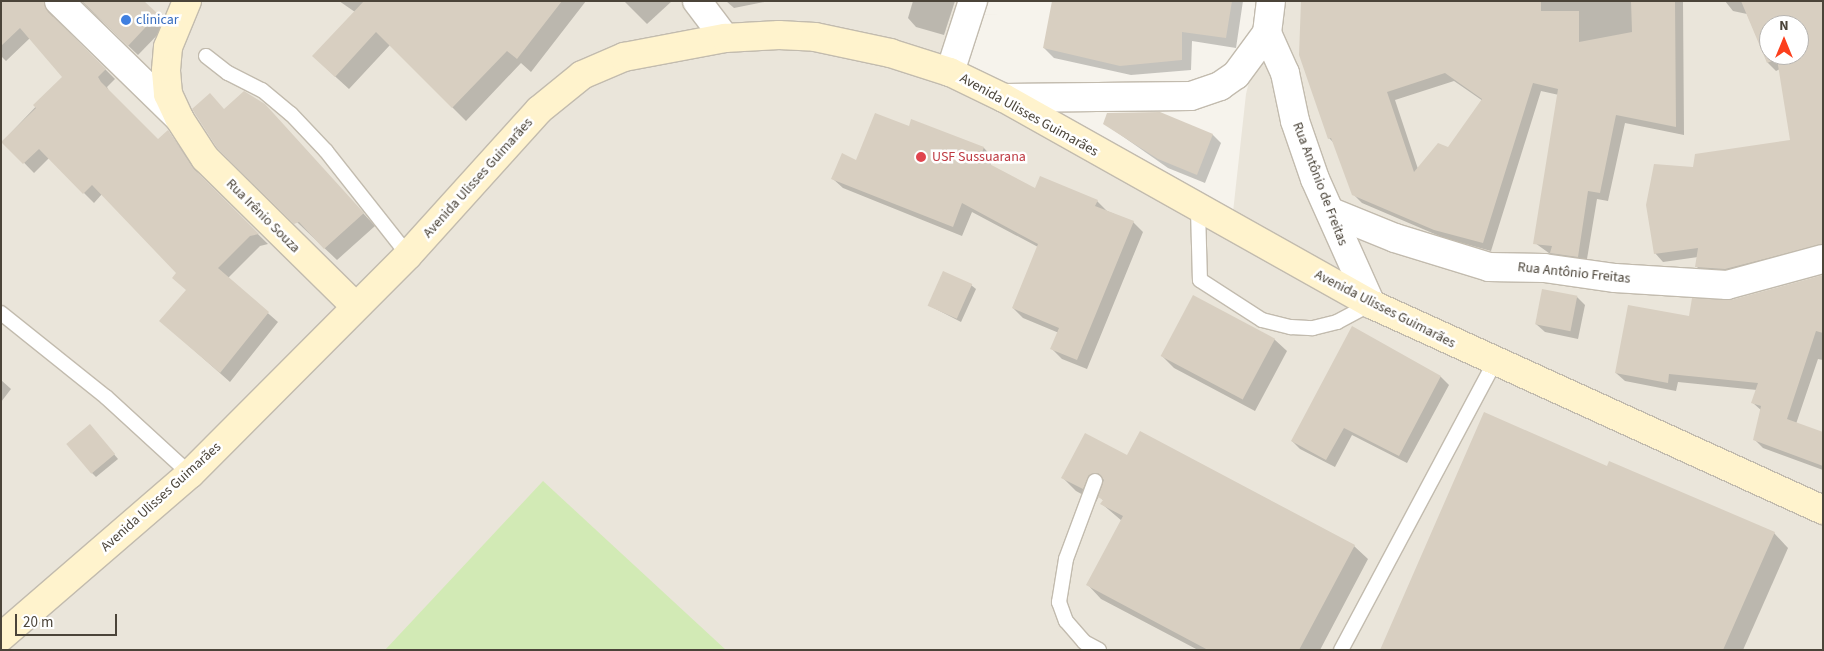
<!DOCTYPE html>
<meta charset="utf-8">
<style>
body{margin:0}
#map{position:relative;width:1824px;height:651px;overflow:hidden;background:#f6f3ec;font-family:"Source Sans 3",sans-serif}
div>[style]{position:absolute}
.residential>*{inset:0;background:#eae5da}
.green>*{inset:0;background:#d2eab5}
.shadow>*{inset:0;background:#0003}
.building>*{inset:0;background:#d8cfc1;transform-origin:0 0}
.roads{filter:drop-shadow(1px 0 #c2bbae) drop-shadow(-1px 0 #c2bbae) drop-shadow(0 1px #c2bbae) drop-shadow(0 -1px #c2bbae)}
.lane>*{height:14px;margin:-7px;padding:0 7px;transform-origin:7px;border-radius:7px;background:#fff}
.street>*{height:28px;margin:-14px;padding:0 14px;transform-origin:14px;border-radius:14px;background:#fff}
.secondary>*{height:28px;margin:-14px;padding:0 14px;transform-origin:14px;border-radius:14px;background:#fff3cd}
.dots>*{width:14px;height:14px;translate:-50% -50%;box-sizing:border-box;border:2px solid #fff;border-radius:50%}
span{translate:-50% -50%;white-space:nowrap;text-align:center;line-height:1.15;-webkit-text-stroke:5px #fff;paint-order:stroke}
.shop-label{font-size:14px;color:#366cbe}
.left{translate:0 -50%;text-align:left}
.street-label{font-size:14px;color:#4b4439}
.health-label{font-size:14px;color:#be3a42}
.frame{position:absolute;inset:0;border:2px solid #4b4439;pointer-events:none}
.north{position:absolute;left:1759px;top:15px;width:50px;height:50px;box-sizing:border-box;background:#fff;border:1px solid #b7b4b0;border-radius:50%;rotate:0deg;font-size:14px;font-weight:700;line-height:20px;text-align:center;color:#4b4439}
.north::after{content:'';display:block;margin:auto;width:18px;height:22px;background:#fc3f1d;clip-path:polygon(50% 0,100% 100%,50% 72%,0 100%)}
.scale{position:absolute;left:15px;top:614px;width:102px;height:22px;box-sizing:border-box;border:2px solid #4b4439;border-top:0;padding-left:6px;font-size:15px;line-height:18px;white-space:nowrap;color:#4b4439;-webkit-text-stroke:4px #fff;paint-order:stroke}
</style>
<div id="map">
<div class="residential">
<div style="clip-path:polygon(evenodd,1px 1px,988px 1px,962px 63px,1233px 212px,1246px 94px,1269px 1px,1823px 1px,1823px 650px,1px 650px,1px 1px,1769px 25px,1799px 25px,1799px 55px,1769px 55px,1769px 25px)"></div>
</div>
<div class="green">
<div style="clip-path:polygon(543px 481px,726px 650px,385px 650px)"></div>
</div>
<div class="shadow">
<div style="clip-path:polygon(1px 1px,57px 1px,53px 17px,115px 79px,107px 87px,110px 93px,158px 140px,168px 131px,203px 180px,268px 244px,260px 246px,228px 278px,278px 322px,230px 382px,161px 321px,187px 291px,178px 273px,102px 194px,94px 203px,49px 158px,34px 173px,3px 141px,64px 77px,30px 38px,6px 61px,1px 56px)"></div>
<div style="clip-path:polygon(81px 1px,142px 1px,167px 25px,138px 55px)"></div>
<div style="clip-path:polygon(339px 1px,586px 1px,531px 72px,521px 63px,466px 121px,390px 45px,349px 89px,327px 69px,355px 12px)"></div>
<div style="clip-path:polygon(624px 1px,672px 1px,647px 24px)"></div>
<div style="clip-path:polygon(726px 1px,769px 1px,734px 8px)"></div>
<div style="clip-path:polygon(913px 1px,955px 1px,944px 35px,916px 27px,908px 18px)"></div>
<div style="clip-path:polygon(1053px 1px,1243px 1px,1236px 48px,1192px 41px,1191px 70px,1131px 75px,1054px 58px,1044px 48px)"></div>
<div style="clip-path:polygon(evenodd,1302px 1px,1683px 1px,1684px 135px,1625px 123px,1608px 201px,1597px 199px,1586px 265px,1560px 261px,1535px 243px,1559px 95px,1541px 91px,1491px 251px,1444px 238px,1362px 203px,1353px 194px,1334px 143px,1329px 138px,1302px 1px,1454px 81px,1483px 101px,1449px 149px,1418px 169px,1395px 100px,1454px 81px)"></div>
<div style="clip-path:polygon(evenodd,1725px 1px,1823px 1px,1823px 255px,1705px 275px,1697px 267px,1698px 257px,1663px 262px,1655px 253px,1694px 169px,1792px 141px,1780px 69px,1776px 71px,1768px 63px,1747px 14px,1733px 11px,1725px 1px,1769px 25px,1799px 25px,1799px 55px,1769px 55px,1769px 25px)"></div>
<div style="clip-path:polygon(244px 92px,269px 111px,375px 226px,337px 260px,218px 147px,225px 110px)"></div>
<div style="clip-path:polygon(1105px 124px,1213px 135px,1221px 143px,1205px 183px,1168px 168px)"></div>
<div style="clip-path:polygon(909px 128px,984px 148px,993px 158px,990px 166px,1035px 190px,1097px 201px,1107px 211px,1133px 222px,1143px 232px,1087px 369px,1062px 359px,1052px 349px,1059px 333px,1023px 318px,1013px 308px,1038px 247px,972px 212px,962px 236px,843px 188px,833px 179px)"></div>
<div style="clip-path:polygon(1823px 277px,1823px 360px,1818px 359px,1796px 424px,1823px 433px,1823px 470px,1763px 448px,1755px 440px,1762px 411px,1753px 403px,1757px 390px,1678px 382px,1676px 391px,1625px 381px,1616px 373px,1691px 318px,1731px 301px)"></div>
<div style="clip-path:polygon(971px 285px,976px 289px,961px 322px,930px 306px)"></div>
<div style="clip-path:polygon(1194px 297px,1274px 339px,1287px 351px,1255px 411px,1174px 368px,1162px 356px)"></div>
<div style="clip-path:polygon(1577px 297px,1585px 305px,1578px 339px,1545px 332px,1536px 324px)"></div>
<div style="clip-path:polygon(1391px 351px,1441px 377px,1449px 385px,1407px 463px,1352px 435px,1335px 467px,1300px 449px,1292px 441px)"></div>
<div style="clip-path:polygon(1px 380px,11px 389px,1px 402px)"></div>
<div style="clip-path:polygon(94px 430px,118px 459px,96px 477px,92px 473px)"></div>
<div style="clip-path:polygon(1127px 457px,1354px 546px,1368px 559px,1320px 650px,1198px 650px,1101px 599px,1088px 585px,1122px 521px,1102px 504px,1104px 501px,1099px 496px,1096px 502px,1076px 491px,1063px 478px)"></div>
<div style="clip-path:polygon(1607px 467px,1774px 533px,1788px 548px,1743px 650px,1389px 650px)"></div>
</div>
<div class="building">
<div style="clip-path:polygon(1px 1px,44px 1px,48px 12px,106px 69px,98px 77px,101px 82px,158px 139px,168px 130px,194px 169px,259px 234px,250px 236px,218px 268px,269px 312px,220px 373px,159px 321px,186px 290px,172px 278px,176px 273px,92px 185px,83px 194px,39px 149px,23px 164px,1px 142px,36px 108px,33px 105px,62px 77px,20px 28px,1px 46px)"></div>
<div style="clip-path:polygon(82px 1px,144px 1px,158px 14px,128px 46px)"></div>
<div style="clip-path:polygon(364px 1px,562px 1px,517px 59px,507px 51px,452px 108px,376px 32px,335px 77px,312px 56px)"></div>
<div style="clip-path:polygon(1052px 1px,1232px 1px,1226px 38px,1182px 32px,1182px 60px,1120px 66px,1043px 48px)"></div>
<div style="clip-path:polygon(evenodd,1301px 1px,1541px 1px,1541px 11px,1579px 11px,1579px 42px,1632px 32px,1631px 1px,1675px 1px,1676px 127px,1616px 115px,1600px 193px,1588px 191px,1578px 257px,1550px 253px,1552px 246px,1533px 244px,1558px 89px,1533px 83px,1483px 243px,1434px 230px,1352px 195px,1331px 138px,1328px 139px,1299px 55px,1301px 1px,1445px 73px,1482px 99px,1448px 147px,1438px 143px,1414px 172px,1387px 92px,1445px 73px)"></div>
<div style="clip-path:polygon(evenodd,1741px 1px,1823px 1px,1823px 244px,1725px 269px,1695px 267px,1698px 248px,1654px 254px,1646px 205px,1654px 164px,1693px 167px,1695px 154px,1790px 140px,1777px 59px,1767px 63px,1741px 1px,1769px 25px,1799px 25px,1799px 55px,1769px 55px,1769px 25px)"></div>
<div style="clip-path:polygon(244px 91px,265px 104px,364px 213px,324px 249px,299px 222px,294px 224px,217px 148px,192px 109px,210px 93px,224px 109px)"></div>
<div style="clip-path:polygon(1160px 112px,1213px 134px,1197px 175px,1158px 159px,1103px 124px,1107px 113px)"></div>
<div style="clip-path:polygon(875px 113px,909px 126px,911px 119px,984px 147px,980px 159px,1035px 188px,1040px 176px,1098px 200px,1095px 206px,1134px 221px,1077px 360px,1050px 349px,1059px 328px,1012px 308px,1038px 244px,962px 203px,953px 227px,831px 179px,842px 153px,856px 160px)"></div>
<div style="left:943px;top:271px;width:32px;height:38px;rotate:24deg"></div>
<div style="clip-path:polygon(1823px 275px,1823px 333px,1816px 331px,1787px 419px,1823px 432px,1823px 466px,1753px 440px,1761px 406px,1751px 403px,1758px 383px,1669px 374px,1668px 383px,1615px 373px,1628px 305px,1689px 316px,1692px 298px,1731px 300px)"></div>
<div style="left:1542px;top:289px;width:36px;height:36px;rotate:11deg"></div>
<div style="left:1193px;top:295px;width:93px;height:69px;rotate:28deg"></div>
<div style="clip-path:polygon(1352px 326px,1441px 376px,1399px 456px,1344px 428px,1326px 460px,1291px 441px)"></div>
<div style="clip-path:polygon(1484px 412px,1607px 466px,1609px 461px,1775px 532px,1723px 650px,1380px 650px)"></div>
<div style="left:90px;top:424px;width:39px;height:31px;rotate:50deg"></div>
<div style="clip-path:polygon(1140px 431px,1355px 545px,1299px 650px,1208px 650px,1086px 585px,1123px 516px,1100px 504px,1103px 500px,1098px 497px,1104px 480px,1098px 473px,1089px 475px,1083px 489px,1061px 478px,1085px 433px,1127px 455px)"></div>
</div>
<div class="roads">
<div class="lane">
<div style="left:206px;top:56px;width:28px;rotate:38deg"></div>
<div style="left:228px;top:73px;width:38px;rotate:27deg"></div>
<div style="left:262px;top:90px;width:38px;rotate:40deg"></div>
<div style="left:291px;top:114px;width:51px;rotate:46.6deg"></div>
<div style="left:326px;top:151px;width:132px;rotate:51.7deg"></div>
<div style="left:1198px;top:210px;width:70px;rotate:88.4deg"></div>
<div style="left:1200px;top:280px;width:74px;rotate:32.8deg"></div>
<div style="left:1262px;top:320px;width:30px;rotate:14deg"></div>
<div style="left:1291px;top:327px;width:22px;rotate:3deg"></div>
<div style="left:1313px;top:328px;width:25px;rotate:-14deg"></div>
<div style="left:1337px;top:322px;width:38px;rotate:-28deg"></div>
<div style="left:1px;top:313px;width:134px;rotate:38.7deg"></div>
<div style="left:106px;top:397px;width:114px;rotate:42.5deg"></div>
<div style="left:1095px;top:481px;width:83px;rotate:110.4deg"></div>
<div style="left:1066px;top:559px;width:44px;rotate:99.2deg"></div>
<div style="left:1059px;top:602px;width:20px;rotate:70deg"></div>
<div style="left:1066px;top:621px;width:28px;rotate:49deg"></div>
<div style="left:1084px;top:642px;width:17px;rotate:28deg"></div>
<div style="left:1341px;top:650px;width:325px;rotate:-61.9deg"></div>
</div>
<div class="street">
<div style="left:59px;top:1px;width:168px;rotate:44.3deg"></div>
<div style="left:697px;top:1px;width:46px;rotate:52.9deg"></div>
<div style="left:1267px;top:33px;width:44px;rotate:65.8deg"></div>
<div style="left:1285px;top:73px;width:49px;rotate:78.2deg"></div>
<div style="left:1295px;top:121px;width:61px;rotate:71deg"></div>
<div style="left:1315px;top:179px;width:137px;rotate:65.9deg"></div>
<div style="left:950px;top:72px;width:75px;rotate:-72.1deg"></div>
<div style="left:1004px;top:98px;width:187px;rotate:-0.6deg"></div>
<div style="left:1191px;top:96px;width:31px;rotate:-19deg"></div>
<div style="left:1220px;top:86px;width:19px;rotate:-35deg"></div>
<div style="left:1236px;top:75px;width:52px;rotate:-53.6deg"></div>
<div style="left:1267px;top:33px;width:32px;rotate:-83deg"></div>
<div style="left:1331px;top:212px;width:69px;rotate:22.1deg"></div>
<div style="left:1395px;top:238px;width:98px;rotate:17.1deg"></div>
<div style="left:1489px;top:267px;width:55px;rotate:1deg"></div>
<div style="left:1544px;top:268px;width:72px;rotate:8deg"></div>
<div style="left:1615px;top:278px;width:112px;rotate:3.6deg"></div>
<div style="left:1727px;top:285px;width:99px;rotate:-15.2deg"></div>
</div>
<div class="secondary">
<div style="left:187px;top:1px;width:50px;rotate:112.4deg"></div>
<div style="left:168px;top:47px;width:24px;rotate:95deg"></div>
<div style="left:166px;top:71px;width:23px;rotate:85deg"></div>
<div style="left:168px;top:94px;width:26px;rotate:65deg"></div>
<div style="left:179px;top:118px;width:48px;rotate:57deg"></div>
<div style="left:205px;top:158px;width:211px;rotate:44.6deg"></div>
<div style="left:1px;top:637px;width:250px;rotate:-40.8deg"></div>
<div style="left:190px;top:474px;width:309px;rotate:-45.1deg"></div>
<div style="left:408px;top:255px;width:195px;rotate:-47.9deg"></div>
<div style="left:539px;top:110px;width:55px;rotate:-39.1deg"></div>
<div style="left:582px;top:75px;width:46px;rotate:-23.2deg"></div>
<div style="left:624px;top:57px;width:103px;rotate:-10.7deg"></div>
<div style="left:725px;top:38px;width:54px;rotate:-3.2deg"></div>
<div style="left:779px;top:35px;width:36px;rotate:3deg"></div>
<div style="left:815px;top:37px;width:77px;rotate:12deg"></div>
<div style="left:890px;top:53px;width:63px;rotate:17.6deg"></div>
<div style="left:950px;top:72px;width:60px;rotate:25.7deg"></div>
<div style="left:1004px;top:98px;width:421px;rotate:29.3deg"></div>
<div style="left:1371px;top:304px;width:497px;rotate:24.5deg"></div>
</div>
</div>
<div class="dots">
<div style="left:126px;top:20px;background:#3f7fe0"></div>
<div style="left:921px;top:157px;background:#e0444e"></div>
</div>
<div class="shop-label">
<span class="left" style="left:136px;top:20px">clinicar</span>
</div>
<div class="street-label">
<span style="left:1029px;top:115px;rotate:29deg">Avenida Ulisses Guimarães</span>
<span style="left:478px;top:178px;rotate:-48deg">Avenida Ulisses Guimarães</span>
<span style="left:1320px;top:184px;rotate:69deg">Rua Antônio de Freitas</span>
<span style="left:263px;top:216px;rotate:45deg">Rua Irênio Souza</span>
<span style="left:1574px;top:273px;rotate:6deg">Rua Antônio Freitas</span>
<span style="left:1385px;top:309px;rotate:27deg">Avenida Ulisses Guimarães</span>
<span style="left:161px;top:497px;rotate:-42deg">Avenida Ulisses Guimarães</span>
</div>
<div class="health-label">
<span class="left" style="left:932px;top:157px">USF Sussuarana</span>
</div>
<div class="frame"></div>
<div class="north">N</div>
<div class="scale">20 m</div>
</div>
